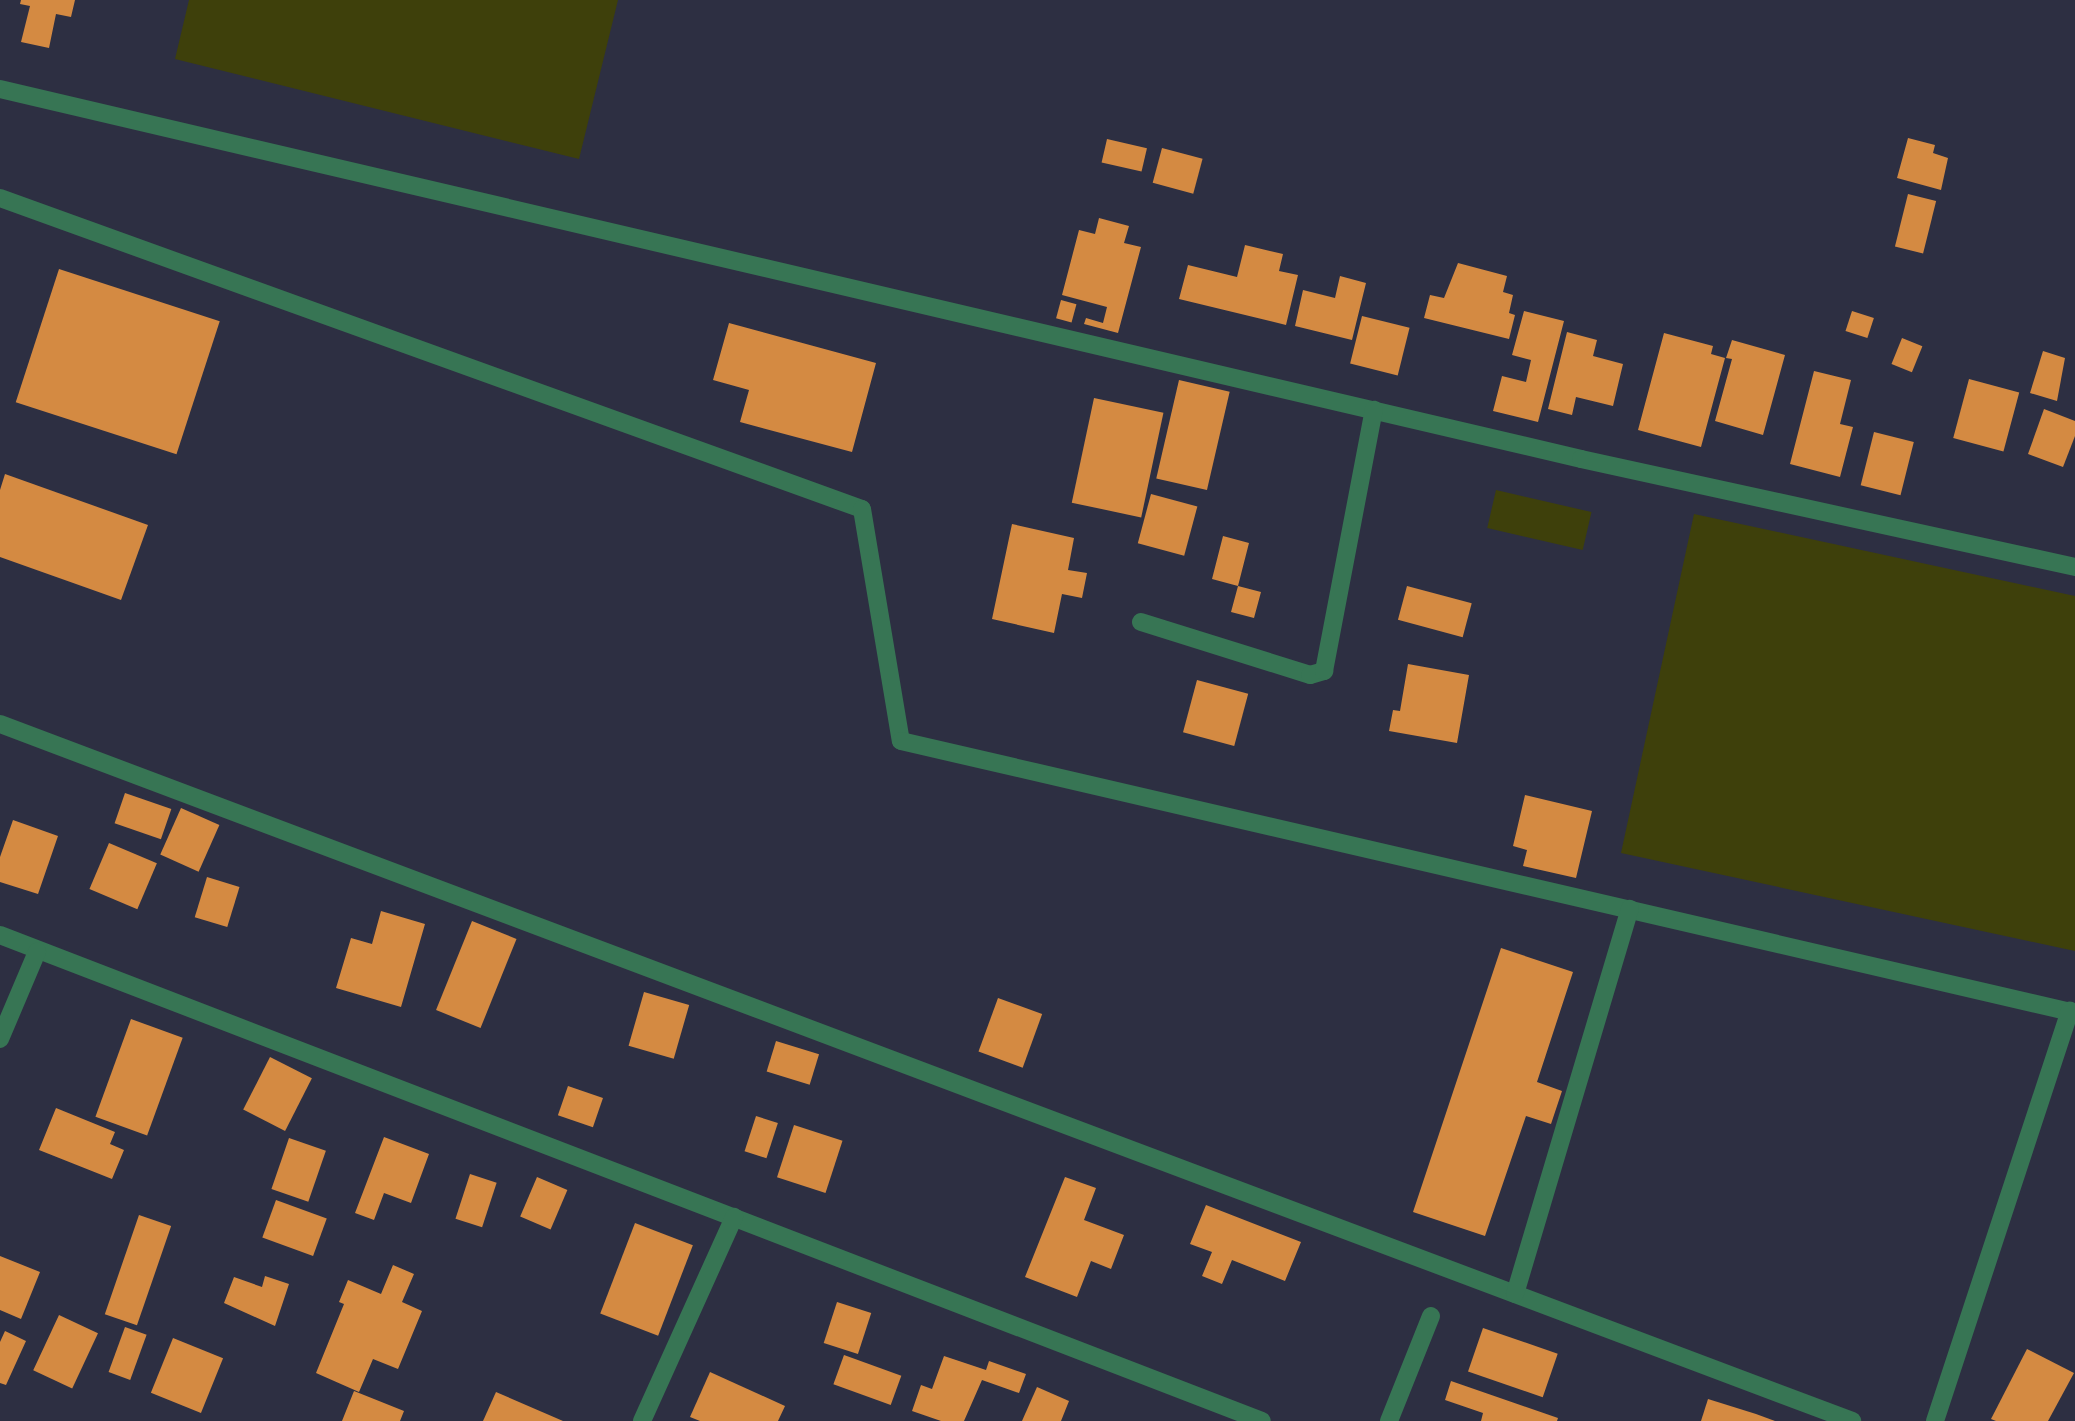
<!DOCTYPE html>
<style>
body{margin:0}
#map{position:relative;width:2075px;height:1421px;overflow:hidden;background:#2d2f42;font-family:"Zilla Slab",serif}
div>[style]{position:absolute}
.green>*{inset:0;background:#3e400b;transform-origin:0 0}
.building>*{inset:0;background:#d48a42;transform-origin:0 0}
.service>*{height:18px;margin:-9px;padding:0 9px;transform-origin:9px;border-radius:9px;background:#377554}
.minor>*{height:18px;margin:-9px;padding:0 9px;transform-origin:9px;border-radius:9px;background:#377554}
span{translate:-50% -50%;white-space:nowrap;text-align:center;line-height:1.15;-webkit-text-stroke:7px #2d2f42;paint-order:stroke}
</style>
<div id="map">
<div class="green">
<div style="clip-path:polygon(189px 0,618px 0,579px 159px,175px 59px)"></div>
<div style="left:1496px;top:490px;width:98px;height:39px;rotate:13deg"></div>
<div style="clip-path:polygon(1694px 514px,2075px 596px,2075px 951px,1621px 853px)"></div>
</div>
<div class="building">
<div style="clip-path:polygon(21px 0,75px 0,71px 17px,56px 14px,49px 48px,21px 42px,30px 6px,20px 4px)"></div>
<div style="clip-path:polygon(1908px 138px,1935px 145px,1933px 153px,1948px 158px,1941px 190px,1897px 178px)"></div>
<div style="left:1107px;top:139px;width:41px;height:24px;rotate:13deg"></div>
<div style="left:1162px;top:148px;width:42px;height:36px;rotate:15deg"></div>
<div style="left:1908px;top:194px;width:29px;height:54px;rotate:14deg"></div>
<div style="clip-path:polygon(1099px 218px,1129px 226px,1124px 243px,1141px 247px,1118px 333px,1084px 324px,1086px 318px,1103px 323px,1107px 307px,1062px 295px,1079px 230px,1095px 234px)"></div>
<div style="clip-path:polygon(1245px 245px,1283px 254px,1279px 271px,1298px 275px,1286px 325px,1179px 299px,1188px 265px,1237px 277px)"></div>
<div style="clip-path:polygon(1458px 263px,1507px 276px,1503px 292px,1513px 295px,1509px 313px,1515px 315px,1509px 339px,1424px 318px,1430px 295px,1444px 298px)"></div>
<div style="left:59px;top:269px;width:169px;height:140px;rotate:18deg"></div>
<div style="clip-path:polygon(1340px 276px,1366px 283px,1352px 340px,1295px 326px,1303px 290px,1335px 298px)"></div>
<div style="left:1061px;top:300px;width:16px;height:19px;rotate:15deg"></div>
<div style="clip-path:polygon(1524px 311px,1564px 321px,1538px 422px,1493px 411px,1502px 376px,1526px 382px,1531px 360px,1512px 355px)"></div>
<div style="left:1852px;top:311px;width:23px;height:21px;rotate:18deg"></div>
<div style="left:1362px;top:316px;width:49px;height:49px;rotate:14deg"></div>
<div style="clip-path:polygon(729px 323px,876px 363px,852px 452px,740px 422px,749px 390px,713px 380px)"></div>
<div style="clip-path:polygon(1567px 332px,1597px 340px,1593px 356px,1623px 364px,1613px 406px,1576px 397px,1572px 415px,1548px 409px)"></div>
<div style="clip-path:polygon(1664px 333px,1713px 346px,1711px 354px,1725px 358px,1701px 447px,1638px 430px)"></div>
<div style="left:1902px;top:338px;width:22px;height:28px;rotate:22deg"></div>
<div style="clip-path:polygon(1732px 340px,1785px 355px,1763px 435px,1715px 421px,1732px 359px,1726px 358px)"></div>
<div style="clip-path:polygon(2043px 351px,2065px 358px,2057px 401px,2030px 393px)"></div>
<div style="clip-path:polygon(1814px 371px,1851px 380px,1840px 424px,1853px 427px,1840px 477px,1790px 464px)"></div>
<div style="left:1969px;top:379px;width:52px;height:61px;rotate:15deg"></div>
<div style="left:1179px;top:380px;width:52px;height:101px;rotate:13deg"></div>
<div style="left:1094px;top:398px;width:71px;height:107px;rotate:12deg"></div>
<div style="clip-path:polygon(2044px 409px,2075px 421px,2075px 436px,2063px 467px,2028px 454px)"></div>
<div style="left:1874px;top:432px;width:41px;height:55px;rotate:14deg"></div>
<div style="clip-path:polygon(5px 474px,148px 525px,121px 600px,0 557px,0 490px)"></div>
<div style="left:1151px;top:494px;width:48px;height:51px;rotate:15deg"></div>
<div style="clip-path:polygon(1012px 524px,1074px 538px,1068px 570px,1087px 573px,1082px 598px,1062px 594px,1054px 633px,992px 619px)"></div>
<div style="clip-path:polygon(1223px 536px,1249px 543px,1238px 586px,1261px 592px,1254px 618px,1231px 612px,1238px 586px,1212px 579px)"></div>
<div style="left:1407px;top:586px;width:67px;height:35px;rotate:15deg"></div>
<div style="clip-path:polygon(1408px 664px,1469px 675px,1457px 743px,1389px 731px,1393px 710px,1400px 711px)"></div>
<div style="left:1197px;top:680px;width:53px;height:54px;rotate:15deg"></div>
<div style="left:125px;top:793px;width:49px;height:32px;rotate:19deg"></div>
<div style="clip-path:polygon(1525px 795px,1592px 811px,1576px 878px,1523px 866px,1527px 850px,1513px 846px)"></div>
<div style="left:181px;top:808px;width:42px;height:51px;rotate:24deg"></div>
<div style="clip-path:polygon(13px 820px,58px 836px,38px 894px,0 882px,0 857px)"></div>
<div style="left:109px;top:843px;width:52px;height:50px;rotate:23deg"></div>
<div style="left:207px;top:877px;width:34px;height:42px;rotate:17deg"></div>
<div style="clip-path:polygon(381px 911px,425px 924px,401px 1007px,336px 988px,351px 938px,372px 944px)"></div>
<div style="left:472px;top:921px;width:48px;height:96px;rotate:22deg"></div>
<div style="clip-path:polygon(1501px 948px,1573px 972px,1537px 1082px,1562px 1091px,1551px 1124px,1526px 1116px,1485px 1236px,1413px 1212px)"></div>
<div style="left:644px;top:992px;width:47px;height:56px;rotate:16deg"></div>
<div style="left:998px;top:998px;width:47px;height:57px;rotate:20deg"></div>
<div style="left:131px;top:1019px;width:55px;height:104px;rotate:20deg"></div>
<div style="left:776px;top:1041px;width:45px;height:32px;rotate:17deg"></div>
<div style="left:270px;top:1057px;width:47px;height:59px;rotate:27deg"></div>
<div style="left:568px;top:1086px;width:37px;height:31px;rotate:19deg"></div>
<div style="clip-path:polygon(56px 1108px,115px 1132px,110px 1144px,124px 1150px,112px 1179px,39px 1150px)"></div>
<div style="left:756px;top:1116px;width:23px;height:37px;rotate:18deg"></div>
<div style="left:794px;top:1125px;width:51px;height:55px;rotate:18deg"></div>
<div style="clip-path:polygon(384px 1137px,429px 1154px,411px 1203px,384px 1193px,374px 1220px,355px 1213px)"></div>
<div style="left:289px;top:1138px;width:39px;height:54px;rotate:19deg"></div>
<div style="left:470px;top:1174px;width:28px;height:47px;rotate:18deg"></div>
<div style="left:537px;top:1177px;width:33px;height:43px;rotate:23deg"></div>
<div style="clip-path:polygon(1065px 1177px,1096px 1188px,1084px 1220px,1124px 1235px,1111px 1269px,1091px 1261px,1077px 1297px,1025px 1277px)"></div>
<div style="left:276px;top:1200px;width:54px;height:40px;rotate:20deg"></div>
<div style="clip-path:polygon(1206px 1205px,1301px 1242px,1285px 1281px,1232px 1260px,1222px 1284px,1202px 1276px,1212px 1252px,1190px 1244px)"></div>
<div style="left:139px;top:1215px;width:34px;height:105px;rotate:19deg"></div>
<div style="left:635px;top:1223px;width:62px;height:97px;rotate:21deg"></div>
<div style="clip-path:polygon(0 1256px,40px 1272px,21px 1319px,0 1310px)"></div>
<div style="clip-path:polygon(393px 1265px,414px 1274px,402px 1302px,422px 1311px,398px 1369px,373px 1359px,359px 1392px,316px 1373px,344px 1304px,339px 1302px,348px 1280px,381px 1294px)"></div>
<div style="clip-path:polygon(265px 1276px,289px 1284px,275px 1326px,224px 1303px,234px 1277px,262px 1287px)"></div>
<div style="left:837px;top:1302px;width:36px;height:43px;rotate:18deg"></div>
<div style="left:59px;top:1315px;width:43px;height:61px;rotate:25deg"></div>
<div style="left:125px;top:1327px;width:23px;height:48px;rotate:20deg"></div>
<div style="left:1483px;top:1328px;width:79px;height:46px;rotate:19deg"></div>
<div style="clip-path:polygon(5px 1331px,26px 1341px,6px 1385px,0 1383px,0 1342px)"></div>
<div style="left:173px;top:1338px;width:54px;height:59px;rotate:22deg"></div>
<div style="clip-path:polygon(2027px 1349px,2074px 1373px,2048px 1421px,1996px 1421px,1991px 1419px)"></div>
<div style="left:844px;top:1355px;width:61px;height:31px;rotate:20deg"></div>
<div style="clip-path:polygon(944px 1356px,986px 1370px,989px 1361px,1026px 1374px,1019px 1393px,982px 1380px,964px 1421px,941px 1421px,912px 1411px,921px 1385px,932px 1389px)"></div>
<div style="clip-path:polygon(710px 1372px,785px 1406px,778px 1421px,700px 1421px,690px 1417px)"></div>
<div style="clip-path:polygon(1451px 1381px,1558px 1418px,1557px 1421px,1481px 1421px,1483px 1413px,1445px 1400px)"></div>
<div style="clip-path:polygon(1037px 1387px,1069px 1401px,1061px 1421px,1022px 1421px)"></div>
<div style="clip-path:polygon(354px 1391px,404px 1411px,400px 1421px,342px 1421px)"></div>
<div style="clip-path:polygon(496px 1392px,563px 1421px,483px 1421px)"></div>
<div style="clip-path:polygon(1708px 1399px,1756px 1414px,1775px 1421px,1701px 1421px)"></div>
</div>
<div class="service">
<div style="left:0;top:198px;width:916px;rotate:19.84deg"></div>
<div style="left:862px;top:509px;width:235px;rotate:80.5deg"></div>
<div style="left:901px;top:741px;width:1205px;rotate:13.04deg"></div>
<div style="left:0;top:724px;width:1979px;rotate:20.62deg"></div>
<div style="left:1515px;top:1294px;width:402px;rotate:-73.4deg"></div>
<div style="left:1935px;top:1421px;width:432px;rotate:-71.8deg"></div>
</div>
<div class="minor">
<div style="left:0;top:89px;width:1624px;rotate:13.17deg"></div>
<div style="left:1581px;top:459px;width:506px;rotate:12.33deg"></div>
<div style="left:1141px;top:622px;width:177px;rotate:17.4deg"></div>
<div style="left:1310px;top:675px;width:15px;rotate:-16deg"></div>
<div style="left:1324px;top:671px;width:266px;rotate:-79.2deg"></div>
<div style="left:0;top:935px;width:1352px;rotate:21.06deg"></div>
<div style="left:0;top:1039px;width:95px;rotate:-67deg"></div>
<div style="left:642px;top:1421px;width:224px;rotate:-65.7deg"></div>
<div style="left:1389px;top:1421px;width:113px;rotate:-68.2deg"></div>
</div>
</div>
